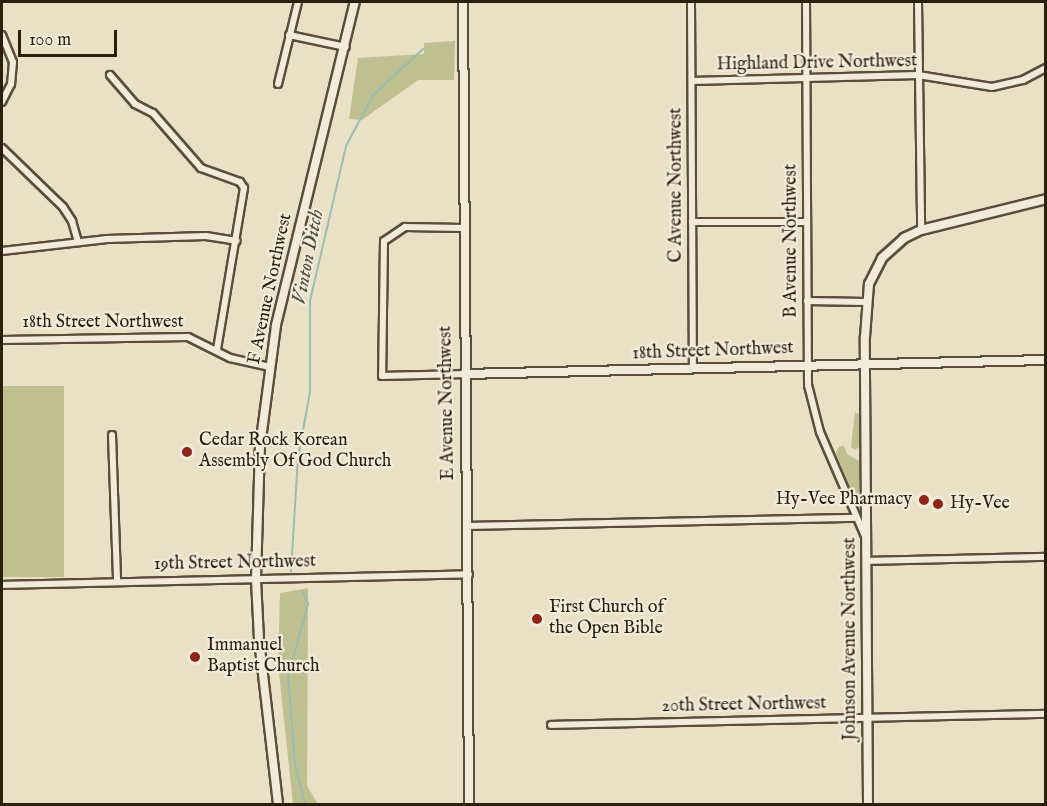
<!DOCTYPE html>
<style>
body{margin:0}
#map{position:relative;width:1047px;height:806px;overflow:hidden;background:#e9e0c6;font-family:"IM FELL English",serif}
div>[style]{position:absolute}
.green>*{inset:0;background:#bec090;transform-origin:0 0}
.stream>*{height:2px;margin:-1px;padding:0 1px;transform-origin:1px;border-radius:1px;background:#98bdb1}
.roads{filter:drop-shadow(2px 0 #5a4e3b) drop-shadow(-2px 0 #5a4e3b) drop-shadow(0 2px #5a4e3b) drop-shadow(0 -2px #5a4e3b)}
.street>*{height:6px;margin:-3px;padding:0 3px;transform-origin:3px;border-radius:3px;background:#f1ebda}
.secondary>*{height:8px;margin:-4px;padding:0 4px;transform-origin:4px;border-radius:4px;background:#f1ebda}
.dots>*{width:16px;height:16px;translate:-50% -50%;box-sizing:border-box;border:3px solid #f1ebda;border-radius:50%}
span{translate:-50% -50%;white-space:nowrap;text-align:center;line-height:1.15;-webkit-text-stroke:4.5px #f1ebda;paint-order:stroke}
.street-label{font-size:18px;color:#2b1e0d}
.poi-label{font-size:18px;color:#2b1e0d}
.left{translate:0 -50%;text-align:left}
.right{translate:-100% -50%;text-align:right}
.water-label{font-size:20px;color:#4c4e3e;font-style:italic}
.frame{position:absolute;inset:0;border:3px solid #2b1e0d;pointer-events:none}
.scale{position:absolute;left:18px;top:30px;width:99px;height:27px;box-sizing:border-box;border:3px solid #2b1e0d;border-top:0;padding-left:8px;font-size:18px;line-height:21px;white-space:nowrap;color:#2b1e0d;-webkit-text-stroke:4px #f1ebda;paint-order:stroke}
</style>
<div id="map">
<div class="green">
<div style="clip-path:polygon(455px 41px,454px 80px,418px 80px,362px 120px,349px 119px,358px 58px,424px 54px,424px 43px)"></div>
<div style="left:64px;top:386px;width:191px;height:62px;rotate:90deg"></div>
<div style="clip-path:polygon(855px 412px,859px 414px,859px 447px,855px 450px,851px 447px)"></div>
<div style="clip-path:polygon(839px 446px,844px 446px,847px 454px,859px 461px,859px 498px,854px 497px,836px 453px)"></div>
<div style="clip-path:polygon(308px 588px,307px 786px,318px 804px,293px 804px,278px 663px,280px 593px)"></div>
</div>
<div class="stream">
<div style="left:291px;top:571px;width:113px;rotate:-86.5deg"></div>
<div style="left:298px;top:458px;width:67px;rotate:-79.7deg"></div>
<div style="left:310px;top:392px;width:91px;rotate:-90deg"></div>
<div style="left:310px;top:301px;width:159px;rotate:-76.9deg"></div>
<div style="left:346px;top:146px;width:58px;rotate:-62.1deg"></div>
<div style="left:373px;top:95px;width:68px;rotate:-42.6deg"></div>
<div style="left:303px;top:592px;width:13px;rotate:67deg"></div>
<div style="left:308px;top:604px;width:76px;rotate:105.3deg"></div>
<div style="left:288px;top:677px;width:87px;rotate:85.4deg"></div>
<div style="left:295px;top:764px;width:41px;rotate:76deg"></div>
</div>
<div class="roads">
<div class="street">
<div style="left:691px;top:2px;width:367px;rotate:89.7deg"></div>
<div style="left:806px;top:2px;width:383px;rotate:89.7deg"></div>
<div style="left:808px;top:385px;width:49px;rotate:75.7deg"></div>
<div style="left:820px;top:432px;width:113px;rotate:66.6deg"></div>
<div style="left:918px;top:2px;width:228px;rotate:89.2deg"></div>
<div style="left:2px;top:35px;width:29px;rotate:68deg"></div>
<div style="left:13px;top:62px;width:22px;rotate:95deg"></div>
<div style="left:11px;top:84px;width:20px;rotate:117deg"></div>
<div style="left:289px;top:35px;width:58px;rotate:11.9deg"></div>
<div style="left:110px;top:75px;width:38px;rotate:49deg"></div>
<div style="left:135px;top:104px;width:20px;rotate:27deg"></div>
<div style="left:153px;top:113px;width:73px;rotate:48.9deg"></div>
<div style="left:201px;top:168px;width:41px;rotate:19.7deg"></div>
<div style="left:240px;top:182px;width:7px;rotate:56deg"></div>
<div style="left:244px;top:188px;width:164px;rotate:99.5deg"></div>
<div style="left:692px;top:81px;width:226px;rotate:-1.5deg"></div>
<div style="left:918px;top:75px;width:75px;rotate:9.2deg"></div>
<div style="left:992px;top:87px;width:32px;rotate:-13deg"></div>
<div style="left:1023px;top:80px;width:26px;rotate:-28deg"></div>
<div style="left:278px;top:84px;width:84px;rotate:-76.3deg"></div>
<div style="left:2px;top:148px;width:85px;rotate:44deg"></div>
<div style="left:63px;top:207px;width:17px;rotate:57deg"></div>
<div style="left:72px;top:221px;width:22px;rotate:74deg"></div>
<div style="left:692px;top:222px;width:114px"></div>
<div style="left:463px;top:228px;width:58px;rotate:-179deg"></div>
<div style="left:405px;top:227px;width:25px;rotate:146deg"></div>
<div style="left:384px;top:241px;width:135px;rotate:90.8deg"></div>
<div style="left:382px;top:376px;width:82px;rotate:-1.4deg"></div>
<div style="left:2px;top:251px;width:106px;rotate:-6.5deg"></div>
<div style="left:107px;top:239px;width:99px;rotate:-1.7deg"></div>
<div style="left:206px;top:236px;width:31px;rotate:9deg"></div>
<div style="left:807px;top:301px;width:58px;rotate:1deg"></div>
<div style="left:2px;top:340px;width:186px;rotate:-0.9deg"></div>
<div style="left:188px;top:337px;width:47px;rotate:26.6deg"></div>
<div style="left:230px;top:358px;width:41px;rotate:12.7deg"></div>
<div style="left:112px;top:435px;width:146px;rotate:88deg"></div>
<div style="left:469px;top:526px;width:387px;rotate:-1.2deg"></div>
<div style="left:867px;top:561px;width:179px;rotate:-1.3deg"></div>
<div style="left:2px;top:585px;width:467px;rotate:-1.3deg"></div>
<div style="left:551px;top:725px;width:495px;rotate:-1.3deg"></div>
</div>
<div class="secondary">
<div style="left:463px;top:2px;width:802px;rotate:89.57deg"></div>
<div style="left:464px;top:374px;width:582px;rotate:-1.38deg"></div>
<div style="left:278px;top:804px;width:166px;rotate:-96.6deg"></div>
<div style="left:259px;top:639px;width:60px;rotate:-92.9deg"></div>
<div style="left:256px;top:579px;width:132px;rotate:-88.3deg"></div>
<div style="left:260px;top:447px;width:123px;rotate:-82.5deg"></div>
<div style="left:276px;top:325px;width:333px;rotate:-76.3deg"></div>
<div style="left:868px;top:804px;width:467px;rotate:-90.4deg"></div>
<div style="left:865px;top:337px;width:53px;rotate:-85.7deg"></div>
<div style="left:869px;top:284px;width:29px;rotate:-63deg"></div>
<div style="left:882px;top:258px;width:30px;rotate:-42deg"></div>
<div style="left:904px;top:238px;width:19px;rotate:-25deg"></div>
<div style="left:921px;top:230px;width:129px;rotate:-13.9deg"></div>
</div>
</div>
<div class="dots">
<div style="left:187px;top:452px;background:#8f2418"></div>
<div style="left:924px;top:500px;background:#8f2418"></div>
<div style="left:938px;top:504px;background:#8f2418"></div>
<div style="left:537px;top:619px;background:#8f2418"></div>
<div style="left:195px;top:657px;background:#8f2418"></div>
</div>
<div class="street-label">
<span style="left:817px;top:64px;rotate:-1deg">Highland Drive Northwest</span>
<span style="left:677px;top:185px;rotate:-90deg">C Avenue Northwest</span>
<span style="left:792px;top:241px;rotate:-90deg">B Avenue Northwest</span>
<span style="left:271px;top:289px;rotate:-78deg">F Avenue Northwest</span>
<span style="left:103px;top:323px">18th Street Northwest</span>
<span style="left:713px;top:352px;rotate:-2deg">18th Street Northwest</span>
<span style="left:448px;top:403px;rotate:-91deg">E Avenue Northwest</span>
<span style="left:235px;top:564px;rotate:-1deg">19th Street Northwest</span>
<span style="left:851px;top:639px;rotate:-90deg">Johnson Avenue Northwest</span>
<span style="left:744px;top:706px;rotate:-1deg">20th Street Northwest</span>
</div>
<div class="poi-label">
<span class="left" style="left:199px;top:452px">Cedar Rock Korean<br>Assembly Of God Church</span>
<span class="right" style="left:912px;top:500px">Hy-Vee Pharmacy</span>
<span class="left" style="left:950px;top:504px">Hy-Vee</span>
<span class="left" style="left:549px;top:619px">First Church of<br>the Open Bible</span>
<span class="left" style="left:207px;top:657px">Immanuel<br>Baptist Church</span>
</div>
<div class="water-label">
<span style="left:308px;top:257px;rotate:-79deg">Vinton Ditch</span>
</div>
<div class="frame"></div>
<div class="scale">100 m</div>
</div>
